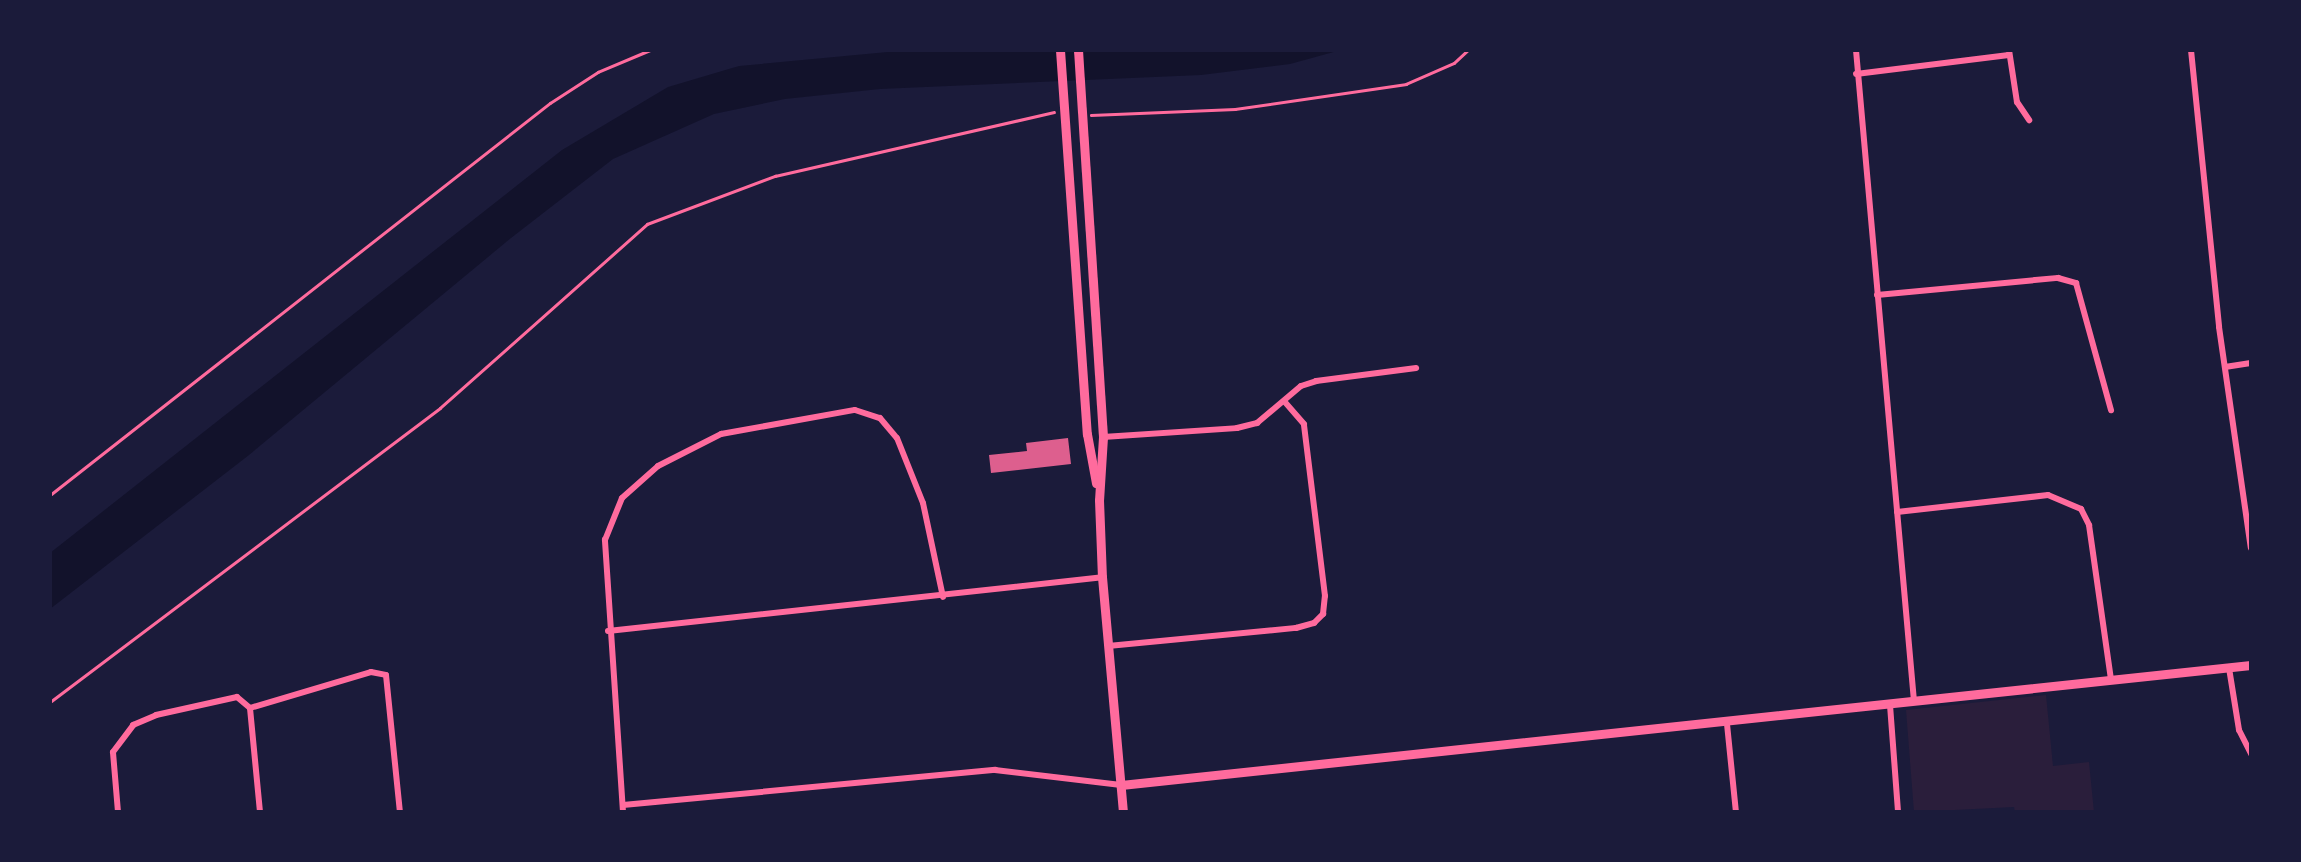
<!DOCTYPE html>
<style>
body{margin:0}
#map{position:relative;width:2301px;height:862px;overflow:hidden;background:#1b1b3a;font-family:Barlow,sans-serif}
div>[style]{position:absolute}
.green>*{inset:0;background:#2a1e3b}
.water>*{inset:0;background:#12122b}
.building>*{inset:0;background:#dd5f8e}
.path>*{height:2.5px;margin:-1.25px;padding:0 1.25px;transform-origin:1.25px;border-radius:1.25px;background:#ff6b9d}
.minor>*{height:6px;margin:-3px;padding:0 3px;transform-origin:3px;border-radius:3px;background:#ff6b9d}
.tertiary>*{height:9px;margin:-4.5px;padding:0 4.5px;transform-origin:4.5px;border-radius:4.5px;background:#ff6b9d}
.secondary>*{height:9px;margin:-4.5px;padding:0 4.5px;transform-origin:4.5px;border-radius:4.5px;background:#ff6b9d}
span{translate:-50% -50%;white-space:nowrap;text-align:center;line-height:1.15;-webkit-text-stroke:10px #1b1b3a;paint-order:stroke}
.frame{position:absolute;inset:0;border:52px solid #1b1b3a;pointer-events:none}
</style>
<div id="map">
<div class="green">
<div style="clip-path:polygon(2046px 695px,2053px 766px,2089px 762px,2094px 812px,2015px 812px,2014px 807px,1914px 812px,1906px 710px)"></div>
</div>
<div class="water">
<div style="clip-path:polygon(909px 50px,1341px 50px,1290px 64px,1201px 75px,880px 89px,785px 99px,714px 114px,613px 159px,511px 238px,249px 455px,50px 609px,50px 553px,562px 150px,668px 87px,739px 66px)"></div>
</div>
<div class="building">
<div style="clip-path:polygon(1068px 438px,1071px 464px,991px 473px,989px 455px,1027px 451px,1026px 443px)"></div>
</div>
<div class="path">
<div style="left:1091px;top:115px;width:144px;rotate:-2.4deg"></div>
<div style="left:1235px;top:109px;width:173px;rotate:-8.3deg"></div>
<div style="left:1406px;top:84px;width:52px;rotate:-23.6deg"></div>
<div style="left:1454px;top:63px;width:19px;rotate:-43deg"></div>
<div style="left:50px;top:495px;width:635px;rotate:-38.1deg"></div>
<div style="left:550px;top:103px;width:57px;rotate:-32.9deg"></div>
<div style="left:598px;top:72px;width:56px;rotate:-22.9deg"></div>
<div style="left:50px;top:702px;width:488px;rotate:-37deg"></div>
<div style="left:440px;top:408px;width:277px;rotate:-41.6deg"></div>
<div style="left:647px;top:224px;width:137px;rotate:-20.6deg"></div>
<div style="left:775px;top:176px;width:286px;rotate:-12.9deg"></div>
</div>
<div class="minor">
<div style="left:1856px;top:50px;width:654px;rotate:84.91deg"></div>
<div style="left:2009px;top:50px;width:53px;rotate:81.3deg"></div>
<div style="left:2017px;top:102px;width:22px;rotate:56deg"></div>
<div style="left:2191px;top:50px;width:278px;rotate:84.2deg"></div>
<div style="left:2219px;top:327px;width:223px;rotate:81.8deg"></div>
<div style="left:1856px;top:74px;width:154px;rotate:-7.1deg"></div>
<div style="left:1877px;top:295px;width:182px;rotate:-5.4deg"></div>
<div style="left:2058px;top:278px;width:19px;rotate:16deg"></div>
<div style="left:2076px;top:283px;width:132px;rotate:74.6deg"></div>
<div style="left:2225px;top:367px;width:26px;rotate:-9deg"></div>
<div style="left:1103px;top:437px;width:134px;rotate:-3.8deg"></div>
<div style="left:1237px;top:428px;width:21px;rotate:-14deg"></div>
<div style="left:1257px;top:423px;width:57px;rotate:-40.1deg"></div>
<div style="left:1301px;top:386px;width:16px;rotate:-18deg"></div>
<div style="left:1316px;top:381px;width:101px;rotate:-7.4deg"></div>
<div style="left:1897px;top:512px;width:152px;rotate:-6.4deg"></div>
<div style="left:2048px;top:495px;width:36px;rotate:23deg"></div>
<div style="left:2081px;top:509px;width:18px;rotate:63deg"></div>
<div style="left:2089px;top:525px;width:157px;rotate:81.9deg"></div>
<div style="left:608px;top:631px;width:497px;rotate:-6.2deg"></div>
<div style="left:1108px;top:646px;width:189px;rotate:-5.5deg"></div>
<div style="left:1296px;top:628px;width:19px;rotate:-16deg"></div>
<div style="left:1314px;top:623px;width:13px;rotate:-45deg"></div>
<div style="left:1323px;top:614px;width:18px;rotate:-84deg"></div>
<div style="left:1325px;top:596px;width:173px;rotate:-97deg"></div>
<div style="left:1304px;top:424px;width:30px;rotate:-131deg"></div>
<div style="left:2229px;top:668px;width:63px;rotate:80.8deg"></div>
<div style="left:2239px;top:730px;width:27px;rotate:63deg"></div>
<div style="left:1890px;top:705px;width:107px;rotate:85.7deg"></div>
<div style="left:1727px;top:724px;width:88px;rotate:84.2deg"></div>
<div style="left:623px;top:805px;width:374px;rotate:-5.4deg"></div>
<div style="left:995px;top:770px;width:127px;rotate:6.8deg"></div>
<div style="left:118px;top:812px;width:60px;rotate:-94.8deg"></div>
<div style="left:113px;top:752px;width:34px;rotate:-53deg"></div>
<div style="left:133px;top:725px;width:25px;rotate:-23deg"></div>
<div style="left:156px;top:715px;width:83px;rotate:-12.5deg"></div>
<div style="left:237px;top:697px;width:17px;rotate:40deg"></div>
<div style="left:260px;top:812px;width:104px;rotate:-95.5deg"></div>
<div style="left:250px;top:708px;width:126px;rotate:-16.6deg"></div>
<div style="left:371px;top:672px;width:15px;rotate:11deg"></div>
<div style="left:386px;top:675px;width:138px;rotate:84.2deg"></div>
<div style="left:623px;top:812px;width:273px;rotate:-93.8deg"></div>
<div style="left:605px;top:540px;width:45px;rotate:-68deg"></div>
<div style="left:622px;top:498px;width:48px;rotate:-41.6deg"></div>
<div style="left:658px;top:466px;width:71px;rotate:-26.9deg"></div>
<div style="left:721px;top:434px;width:136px;rotate:-10.2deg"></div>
<div style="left:855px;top:410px;width:26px;rotate:18deg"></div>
<div style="left:880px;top:418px;width:26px;rotate:50deg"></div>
<div style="left:897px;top:438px;width:70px;rotate:68.2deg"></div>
<div style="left:923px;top:503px;width:96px;rotate:78deg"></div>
</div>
<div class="tertiary">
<div style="left:1121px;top:785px;width:1136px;rotate:-6.06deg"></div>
</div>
<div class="secondary">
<div style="left:1060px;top:50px;width:385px;rotate:86deg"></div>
<div style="left:1087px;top:434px;width:50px;rotate:79.6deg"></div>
<div style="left:1078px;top:50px;width:388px;rotate:86.3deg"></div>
<div style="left:1103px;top:437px;width:63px;rotate:93.6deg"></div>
<div style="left:1099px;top:500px;width:77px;rotate:87.8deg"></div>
<div style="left:1102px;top:577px;width:236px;rotate:84.9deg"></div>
</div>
<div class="frame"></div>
</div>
